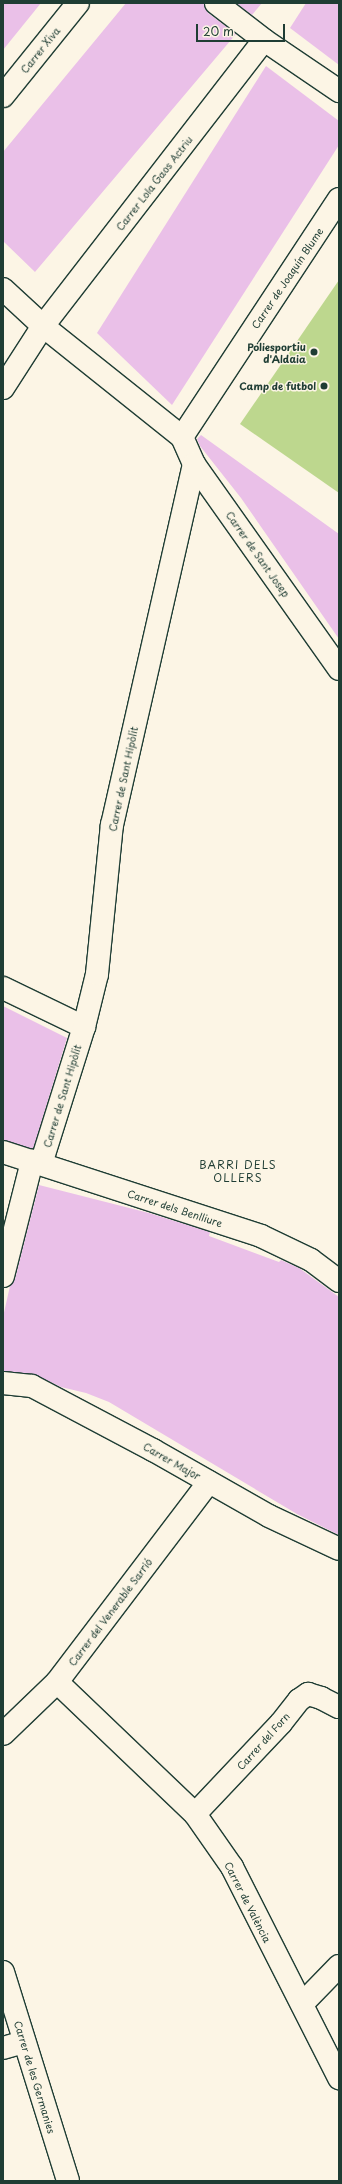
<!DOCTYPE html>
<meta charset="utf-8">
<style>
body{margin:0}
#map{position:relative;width:342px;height:2184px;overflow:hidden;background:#fcf5e5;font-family:"Playpen Sans",sans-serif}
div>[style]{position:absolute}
.green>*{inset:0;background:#bdd78e}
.building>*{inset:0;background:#eac0e8}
.roads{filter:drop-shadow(1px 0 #1f3d34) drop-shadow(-1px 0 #1f3d34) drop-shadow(0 1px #1f3d34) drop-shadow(0 -1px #1f3d34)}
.minor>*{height:22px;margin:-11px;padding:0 11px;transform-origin:11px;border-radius:11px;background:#fcf5e5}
.dots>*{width:11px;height:11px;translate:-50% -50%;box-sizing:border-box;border:2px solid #fcf5e5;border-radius:50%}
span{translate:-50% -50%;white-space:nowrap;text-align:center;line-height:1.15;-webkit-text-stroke:3px #fcf5e5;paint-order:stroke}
.street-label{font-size:10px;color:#1f3d34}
.poi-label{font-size:10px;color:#1f3d34;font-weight:700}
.right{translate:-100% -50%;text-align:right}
.neighbourhood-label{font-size:11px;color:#1f3d34;letter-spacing:1px}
.frame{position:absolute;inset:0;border:4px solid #1f3d34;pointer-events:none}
.scale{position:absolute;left:196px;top:24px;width:89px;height:18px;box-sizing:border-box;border:2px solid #1f3d34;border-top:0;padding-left:5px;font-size:12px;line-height:14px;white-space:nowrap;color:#1f3d34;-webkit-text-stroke:3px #fcf5e5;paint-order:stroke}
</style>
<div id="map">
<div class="green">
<div style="clip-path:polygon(339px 280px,339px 493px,240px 424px)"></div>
</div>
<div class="building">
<div style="clip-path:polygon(3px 3px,41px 3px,3px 50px)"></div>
<div style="clip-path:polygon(126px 3px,204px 3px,208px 13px,236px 34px,35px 272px,3px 241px,3px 152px)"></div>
<div style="clip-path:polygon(236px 3px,262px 3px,252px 15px)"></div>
<div style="clip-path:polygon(306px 3px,339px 3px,339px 65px,290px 28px)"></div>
<div style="clip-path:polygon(266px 66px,339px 121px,339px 145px,172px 405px,97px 333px)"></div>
<div style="clip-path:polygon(201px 435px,339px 534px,339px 639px,241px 498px,200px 446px,197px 439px)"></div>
<div style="clip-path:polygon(3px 1006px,67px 1038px,33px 1149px,3px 1140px)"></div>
<div style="clip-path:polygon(39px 1185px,149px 1213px,210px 1232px,209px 1236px,279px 1262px,281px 1260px,299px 1268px,339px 1297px,339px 1535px,297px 1514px,109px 1402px,86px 1393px,61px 1387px,34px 1374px,3px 1371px,3px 1317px,10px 1286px,15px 1279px)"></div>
</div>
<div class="roads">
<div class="minor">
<div style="left:216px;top:3px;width:61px;rotate:37.6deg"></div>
<div style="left:264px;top:40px;width:91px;rotate:34.2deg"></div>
<div style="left:3px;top:96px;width:119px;rotate:-51.1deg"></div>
<div style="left:3px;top:289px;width:54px;rotate:42.8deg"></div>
<div style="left:43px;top:326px;width:178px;rotate:38.6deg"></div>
<div style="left:182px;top:437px;width:30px;rotate:66deg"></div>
<div style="left:194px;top:464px;width:251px;rotate:54.7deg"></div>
<div style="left:3px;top:388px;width:74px;rotate:-57.2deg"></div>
<div style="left:43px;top:326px;width:361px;rotate:-52.3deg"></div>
<div style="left:182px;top:437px;width:285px;rotate:-56.6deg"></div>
<div style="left:3px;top:988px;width:90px;rotate:25.7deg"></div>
<div style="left:3px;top:1152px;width:271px;rotate:18deg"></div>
<div style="left:261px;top:1236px;width:55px;rotate:25.6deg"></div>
<div style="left:311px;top:1260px;width:35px;rotate:37deg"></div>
<div style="left:41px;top:1164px;width:144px;rotate:-72.6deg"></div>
<div style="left:84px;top:1027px;width:55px;rotate:-76.2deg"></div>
<div style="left:97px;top:974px;width:150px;rotate:-84.3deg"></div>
<div style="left:112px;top:825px;width:370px;rotate:-77.2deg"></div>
<div style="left:3px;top:1276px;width:119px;rotate:-75.8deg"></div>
<div style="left:3px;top:1383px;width:29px;rotate:6deg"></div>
<div style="left:32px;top:1386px;width:137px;rotate:27.9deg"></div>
<div style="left:153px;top:1450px;width:133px;rotate:29.6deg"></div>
<div style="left:269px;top:1516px;width:77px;rotate:25.2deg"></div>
<div style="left:57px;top:1682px;width:191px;rotate:43.7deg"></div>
<div style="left:195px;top:1814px;width:65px;rotate:55.1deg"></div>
<div style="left:232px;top:1867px;width:237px;rotate:63.1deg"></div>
<div style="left:3px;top:1734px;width:75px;rotate:-43.9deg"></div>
<div style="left:57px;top:1682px;width:251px;rotate:-52.8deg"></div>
<div style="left:195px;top:1814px;width:125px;rotate:-46.6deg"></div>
<div style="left:281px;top:1723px;width:29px;rotate:-52deg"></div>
<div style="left:299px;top:1700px;width:11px;rotate:-34deg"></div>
<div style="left:308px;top:1694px;width:14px;rotate:17deg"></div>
<div style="left:321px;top:1698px;width:20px;rotate:27deg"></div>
<div style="left:3px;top:1972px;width:219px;rotate:72.7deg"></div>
<div style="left:302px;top:2004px;width:53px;rotate:-45.8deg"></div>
<div style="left:3px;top:2048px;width:22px;rotate:-16deg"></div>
</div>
</div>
<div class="dots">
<div style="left:314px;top:352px;background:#1f3d34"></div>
<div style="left:324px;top:386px;background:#1f3d34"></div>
</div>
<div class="street-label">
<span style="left:40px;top:50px;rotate:-51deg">Carrer Xiva</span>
<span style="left:154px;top:183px;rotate:-52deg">Carrer Lola Gaos Actriu</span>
<span style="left:287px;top:278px;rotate:-56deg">Carrer de Joaquín Blume</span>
<span style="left:258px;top:554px;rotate:55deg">Carrer de Sant Josep</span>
<span style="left:123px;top:779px;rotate:-78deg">Carrer de Sant Hipòlit</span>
<span style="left:62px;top:1096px;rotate:-73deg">Carrer de Sant Hipòlit</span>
<span style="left:175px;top:1208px;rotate:18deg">Carrer dels Benlliure</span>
<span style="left:172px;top:1461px;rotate:30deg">Carrer Major</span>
<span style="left:110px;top:1612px;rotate:-53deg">Carrer del Venerable Sarrió</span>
<span style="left:263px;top:1741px;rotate:-48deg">Carrer del Forn</span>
<span style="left:248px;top:1902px;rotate:63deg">Carrer de València</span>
<span style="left:35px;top:2077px;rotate:73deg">Carrer de les Germanies</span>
</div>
<div class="poi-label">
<span class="right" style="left:306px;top:352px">Poliesportiu<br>d'Aldaia</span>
<span class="right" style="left:316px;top:386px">Camp de futbol</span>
</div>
<div class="neighbourhood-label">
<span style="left:238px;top:1172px">BARRI DELS<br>OLLERS</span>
</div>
<div class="frame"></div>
<div class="scale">20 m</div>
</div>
